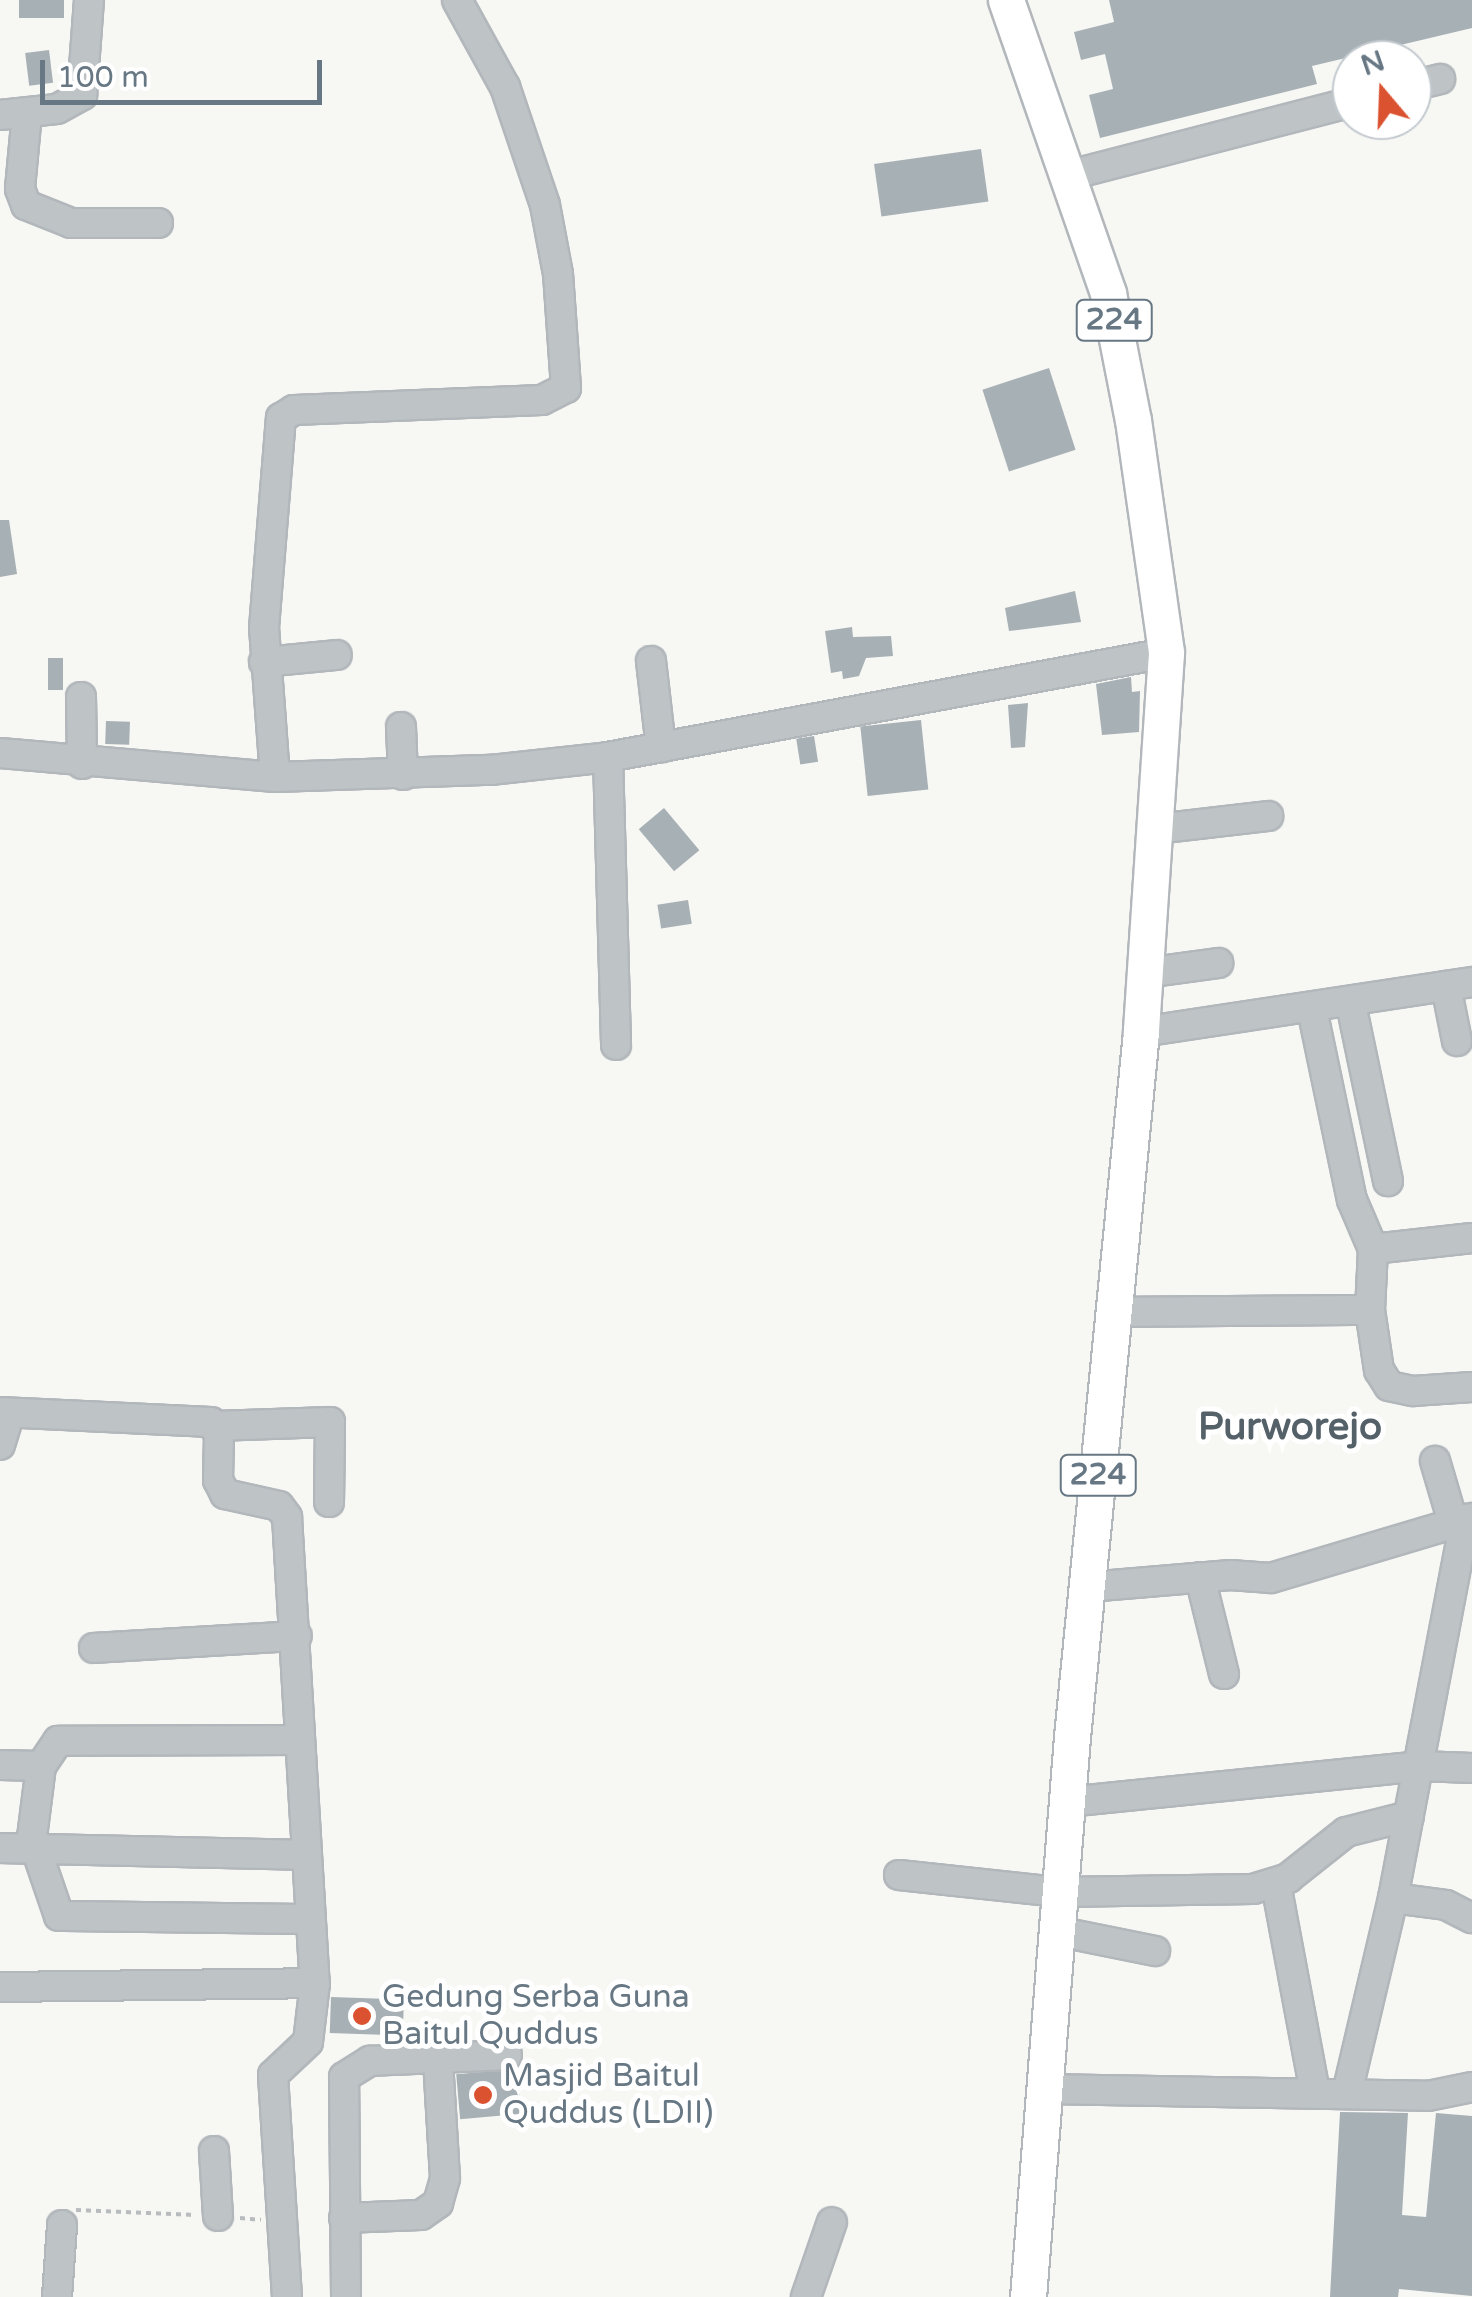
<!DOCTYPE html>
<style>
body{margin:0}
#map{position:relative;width:1472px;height:2297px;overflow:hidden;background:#f7f7f4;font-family:"Varela Round",sans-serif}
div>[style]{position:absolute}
.building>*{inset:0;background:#a7b0b5;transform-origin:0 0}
.path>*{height:4px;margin-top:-2px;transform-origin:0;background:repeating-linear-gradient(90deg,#b9bcbe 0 5px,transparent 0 10px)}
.roads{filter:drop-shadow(2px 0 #b2b7bb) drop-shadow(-2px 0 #b2b7bb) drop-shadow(0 2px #b2b7bb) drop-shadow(0 -2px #b2b7bb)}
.minor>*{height:28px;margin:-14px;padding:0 14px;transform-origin:14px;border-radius:14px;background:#bec3c6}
.major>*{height:35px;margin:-17.5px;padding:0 17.5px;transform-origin:17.5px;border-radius:17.5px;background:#fff}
.dots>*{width:28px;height:28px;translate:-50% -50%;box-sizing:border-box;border:5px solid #fff;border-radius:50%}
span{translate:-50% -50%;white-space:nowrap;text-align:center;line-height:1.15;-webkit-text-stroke:10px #fff;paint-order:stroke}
.shield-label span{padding:2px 8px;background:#fff;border:2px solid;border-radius:8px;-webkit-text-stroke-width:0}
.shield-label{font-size:30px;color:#677884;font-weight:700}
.poi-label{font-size:32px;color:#677884}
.left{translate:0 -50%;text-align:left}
.quarter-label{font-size:38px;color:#556169;font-weight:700}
.north{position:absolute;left:1332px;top:40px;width:100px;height:100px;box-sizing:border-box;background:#fff;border:2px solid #c2c9ce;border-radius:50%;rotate:341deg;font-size:28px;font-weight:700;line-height:40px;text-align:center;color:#677884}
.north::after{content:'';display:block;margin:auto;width:35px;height:45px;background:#db5230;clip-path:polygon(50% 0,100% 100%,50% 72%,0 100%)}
.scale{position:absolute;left:40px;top:60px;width:282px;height:45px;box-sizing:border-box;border:5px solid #677884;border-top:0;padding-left:12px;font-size:30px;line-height:35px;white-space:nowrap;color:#677884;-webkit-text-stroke:8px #fff;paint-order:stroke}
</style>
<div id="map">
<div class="building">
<div style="left:19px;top:0;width:45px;height:18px"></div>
<div style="clip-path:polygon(1109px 0,1472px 0,1472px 28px,1312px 66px,1317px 84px,1100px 138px,1089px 95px,1113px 89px,1105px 54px,1081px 60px,1074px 32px,1114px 22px)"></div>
<div style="left:49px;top:50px;width:33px;height:24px;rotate:83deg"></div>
<div style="left:981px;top:149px;width:53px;height:108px;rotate:82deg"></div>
<div style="left:1049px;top:368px;width:86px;height:70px;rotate:72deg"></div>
<div style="clip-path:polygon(0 520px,9px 520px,17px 574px,0 577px)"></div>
<div style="clip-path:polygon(1075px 591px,1081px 622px,1009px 631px,1005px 608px)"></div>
<div style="clip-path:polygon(852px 627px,853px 637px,891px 636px,893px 656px,866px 658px,859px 676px,843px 679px,842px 671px,831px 673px,825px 631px)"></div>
<div style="left:48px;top:658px;width:15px;height:32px"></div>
<div style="clip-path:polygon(1131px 677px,1132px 692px,1140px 691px,1139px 732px,1102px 735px,1096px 684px)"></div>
<div style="clip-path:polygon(1028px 703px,1025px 747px,1011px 748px,1008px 705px)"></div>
<div style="left:921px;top:720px;width:70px;height:61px;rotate:84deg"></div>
<div style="left:106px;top:721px;width:24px;height:23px;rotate:2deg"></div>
<div style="left:814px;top:736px;width:26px;height:18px;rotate:81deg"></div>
<div style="left:664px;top:808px;width:55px;height:33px;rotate:50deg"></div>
<div style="left:688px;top:900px;width:24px;height:31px;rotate:81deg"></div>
<div style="left:331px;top:1997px;width:73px;height:36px;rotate:2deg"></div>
<div style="left:517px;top:2069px;width:45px;height:61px;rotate:85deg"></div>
<div style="clip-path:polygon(1340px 2112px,1408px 2113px,1402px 2215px,1426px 2217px,1436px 2113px,1472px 2116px,1472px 2296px,1399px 2289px,1398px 2297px,1330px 2297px)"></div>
</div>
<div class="path">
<div style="left:76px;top:2210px;width:120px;rotate:2.4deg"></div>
<div style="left:240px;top:2218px;width:21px;rotate:5deg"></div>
</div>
<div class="roads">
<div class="minor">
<div style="left:1412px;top:86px;width:29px;rotate:-14deg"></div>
<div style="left:27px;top:113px;width:76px;rotate:95.3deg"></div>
<div style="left:20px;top:189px;width:17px;rotate:69deg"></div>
<div style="left:26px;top:205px;width:48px;rotate:21.8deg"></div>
<div style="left:71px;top:223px;width:87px"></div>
<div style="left:0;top:115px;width:57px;rotate:-6deg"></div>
<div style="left:57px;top:109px;width:29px;rotate:-29deg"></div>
<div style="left:82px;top:95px;width:95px;rotate:-85.8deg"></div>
<div style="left:1070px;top:175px;width:291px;rotate:-14.5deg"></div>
<div style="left:651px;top:661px;width:87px;rotate:83.4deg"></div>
<div style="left:264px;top:662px;width:73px;rotate:-5.5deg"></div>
<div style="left:81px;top:697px;width:67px;rotate:89.1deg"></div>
<div style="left:401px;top:727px;width:48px;rotate:87.6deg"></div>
<div style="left:0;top:753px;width:276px;rotate:5deg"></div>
<div style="left:275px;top:777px;width:216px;rotate:-1.9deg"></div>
<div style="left:491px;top:770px;width:118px;rotate:-6.3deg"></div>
<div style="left:608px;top:757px;width:568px;rotate:-10.56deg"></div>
<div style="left:608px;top:757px;width:288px;rotate:88.4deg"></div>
<div style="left:275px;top:777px;width:149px;rotate:-94.2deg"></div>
<div style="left:264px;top:628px;width:211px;rotate:-85.4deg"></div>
<div style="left:281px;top:418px;width:15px;rotate:-32deg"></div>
<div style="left:294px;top:410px;width:248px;rotate:-2.3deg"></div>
<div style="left:542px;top:400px;width:27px;rotate:-27deg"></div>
<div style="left:566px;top:388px;width:114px;rotate:-94deg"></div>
<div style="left:558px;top:274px;width:70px;rotate:-100.7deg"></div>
<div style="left:545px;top:205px;width:125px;rotate:-108.7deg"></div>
<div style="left:505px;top:87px;width:99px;rotate:-118.9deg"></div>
<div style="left:1156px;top:829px;width:113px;rotate:-6.6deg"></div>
<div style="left:1145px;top:973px;width:74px;rotate:-7.8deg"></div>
<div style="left:1446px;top:986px;width:56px;rotate:78.7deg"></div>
<div style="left:1351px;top:1004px;width:181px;rotate:78.2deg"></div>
<div style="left:1312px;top:1009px;width:195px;rotate:78.2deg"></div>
<div style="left:1352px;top:1200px;width:53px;rotate:66.8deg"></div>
<div style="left:1141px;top:1032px;width:335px;rotate:-8.6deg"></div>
<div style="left:1472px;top:1238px;width:100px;rotate:173.7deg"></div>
<div style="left:1373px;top:1249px;width:61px;rotate:92.8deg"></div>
<div style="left:1370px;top:1310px;width:61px;rotate:81.5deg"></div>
<div style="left:1379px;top:1370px;width:19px;rotate:58deg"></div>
<div style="left:1389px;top:1386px;width:25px;rotate:12deg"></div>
<div style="left:1413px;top:1391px;width:59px;rotate:-3.9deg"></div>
<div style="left:1117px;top:1312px;width:253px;rotate:-0.5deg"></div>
<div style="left:0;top:1412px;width:211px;rotate:2.7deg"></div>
<div style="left:211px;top:1422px;width:14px;rotate:56deg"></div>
<div style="left:219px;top:1434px;width:46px;rotate:91.2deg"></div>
<div style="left:218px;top:1480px;width:16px;rotate:63deg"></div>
<div style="left:225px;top:1494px;width:55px;rotate:12.5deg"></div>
<div style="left:279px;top:1506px;width:14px;rotate:54deg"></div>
<div style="left:287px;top:1517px;width:467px;rotate:86.6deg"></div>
<div style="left:315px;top:1983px;width:59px;rotate:96.8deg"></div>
<div style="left:308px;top:2042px;width:48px;rotate:136.7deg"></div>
<div style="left:273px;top:2075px;width:222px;rotate:86.4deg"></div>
<div style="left:215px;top:1426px;width:115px;rotate:-2deg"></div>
<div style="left:330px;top:1422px;width:80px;rotate:90.7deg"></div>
<div style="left:0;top:1445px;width:30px;rotate:-73deg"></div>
<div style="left:1435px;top:1461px;width:64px;rotate:73.6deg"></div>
<div style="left:1200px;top:1577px;width:100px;rotate:76.1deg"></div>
<div style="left:1088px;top:1587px;width:143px;rotate:-4.8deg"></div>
<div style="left:1230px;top:1575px;width:41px;rotate:4.2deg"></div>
<div style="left:1271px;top:1578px;width:210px;rotate:-16.6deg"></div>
<div style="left:94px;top:1648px;width:203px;rotate:-3.4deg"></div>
<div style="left:299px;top:1740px;width:241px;rotate:179.8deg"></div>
<div style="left:58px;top:1741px;width:30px;rotate:124deg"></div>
<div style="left:41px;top:1766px;width:72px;rotate:97.2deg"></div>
<div style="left:32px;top:1837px;width:83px;rotate:71.1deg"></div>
<div style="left:59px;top:1916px;width:251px;rotate:0.7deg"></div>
<div style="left:0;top:1765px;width:41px;rotate:1.4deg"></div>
<div style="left:1067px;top:1802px;width:354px;rotate:-5.8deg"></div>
<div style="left:1419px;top:1766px;width:53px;rotate:2.2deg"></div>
<div style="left:0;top:1848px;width:307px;rotate:1.3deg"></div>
<div style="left:899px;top:1875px;width:161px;rotate:6.1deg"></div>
<div style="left:1059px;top:1892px;width:194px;rotate:-0.9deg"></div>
<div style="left:1253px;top:1889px;width:37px;rotate:-17deg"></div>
<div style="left:1288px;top:1878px;width:74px;rotate:-38.4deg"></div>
<div style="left:1346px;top:1832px;width:65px;rotate:-14.3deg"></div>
<div style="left:1276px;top:1884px;width:213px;rotate:79.4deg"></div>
<div style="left:1393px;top:1898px;width:53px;rotate:7.5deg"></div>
<div style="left:1446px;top:1905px;width:29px;rotate:27deg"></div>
<div style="left:1056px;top:1931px;width:101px;rotate:11.4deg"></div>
<div style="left:0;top:1987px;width:315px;rotate:-0.7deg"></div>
<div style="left:1044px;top:2089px;width:384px;rotate:1deg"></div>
<div style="left:1428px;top:2096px;width:45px;rotate:-11.6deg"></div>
<div style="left:1347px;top:2093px;width:200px;rotate:-76.7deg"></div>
<div style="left:1393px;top:1898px;width:386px;rotate:-79.2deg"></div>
<div style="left:214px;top:2151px;width:65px;rotate:86.5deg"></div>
<div style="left:344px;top:2218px;width:77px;rotate:-2.2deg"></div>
<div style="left:421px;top:2215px;width:21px;rotate:-35deg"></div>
<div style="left:438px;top:2203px;width:26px;rotate:-74deg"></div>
<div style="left:445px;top:2178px;width:118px;rotate:-93.4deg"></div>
<div style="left:57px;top:2297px;width:72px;rotate:-86deg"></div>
<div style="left:346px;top:2297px;width:220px;rotate:-90.5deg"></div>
<div style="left:344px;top:2077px;width:31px;rotate:-32deg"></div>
<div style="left:370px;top:2061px;width:137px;rotate:-2.5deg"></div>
<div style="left:806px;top:2297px;width:79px;rotate:-70.9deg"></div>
</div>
<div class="major">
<div style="left:1006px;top:0;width:310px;rotate:70.8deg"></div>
<div style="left:1108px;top:293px;width:129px;rotate:78.9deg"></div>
<div style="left:1133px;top:420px;width:235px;rotate:81.9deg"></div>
<div style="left:1166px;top:653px;width:380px;rotate:93.8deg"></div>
<div style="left:1141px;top:1032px;width:708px;rotate:95.59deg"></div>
<div style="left:1072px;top:1737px;width:562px;rotate:94.49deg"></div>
</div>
</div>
<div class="dots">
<div style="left:362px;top:2016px;background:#db5230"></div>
<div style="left:483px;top:2095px;background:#db5230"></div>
</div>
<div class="shield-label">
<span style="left:1114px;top:320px">224</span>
<span style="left:1098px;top:1475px">224</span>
</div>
<div class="poi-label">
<span class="left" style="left:382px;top:2016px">Gedung Serba Guna<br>Baitul Quddus</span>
<span class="left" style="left:503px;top:2095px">Masjid Baitul<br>Quddus (LDII)</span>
</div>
<div class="quarter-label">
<span style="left:1290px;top:1428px">Purworejo</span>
</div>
<div class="north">N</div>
<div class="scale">100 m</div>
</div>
